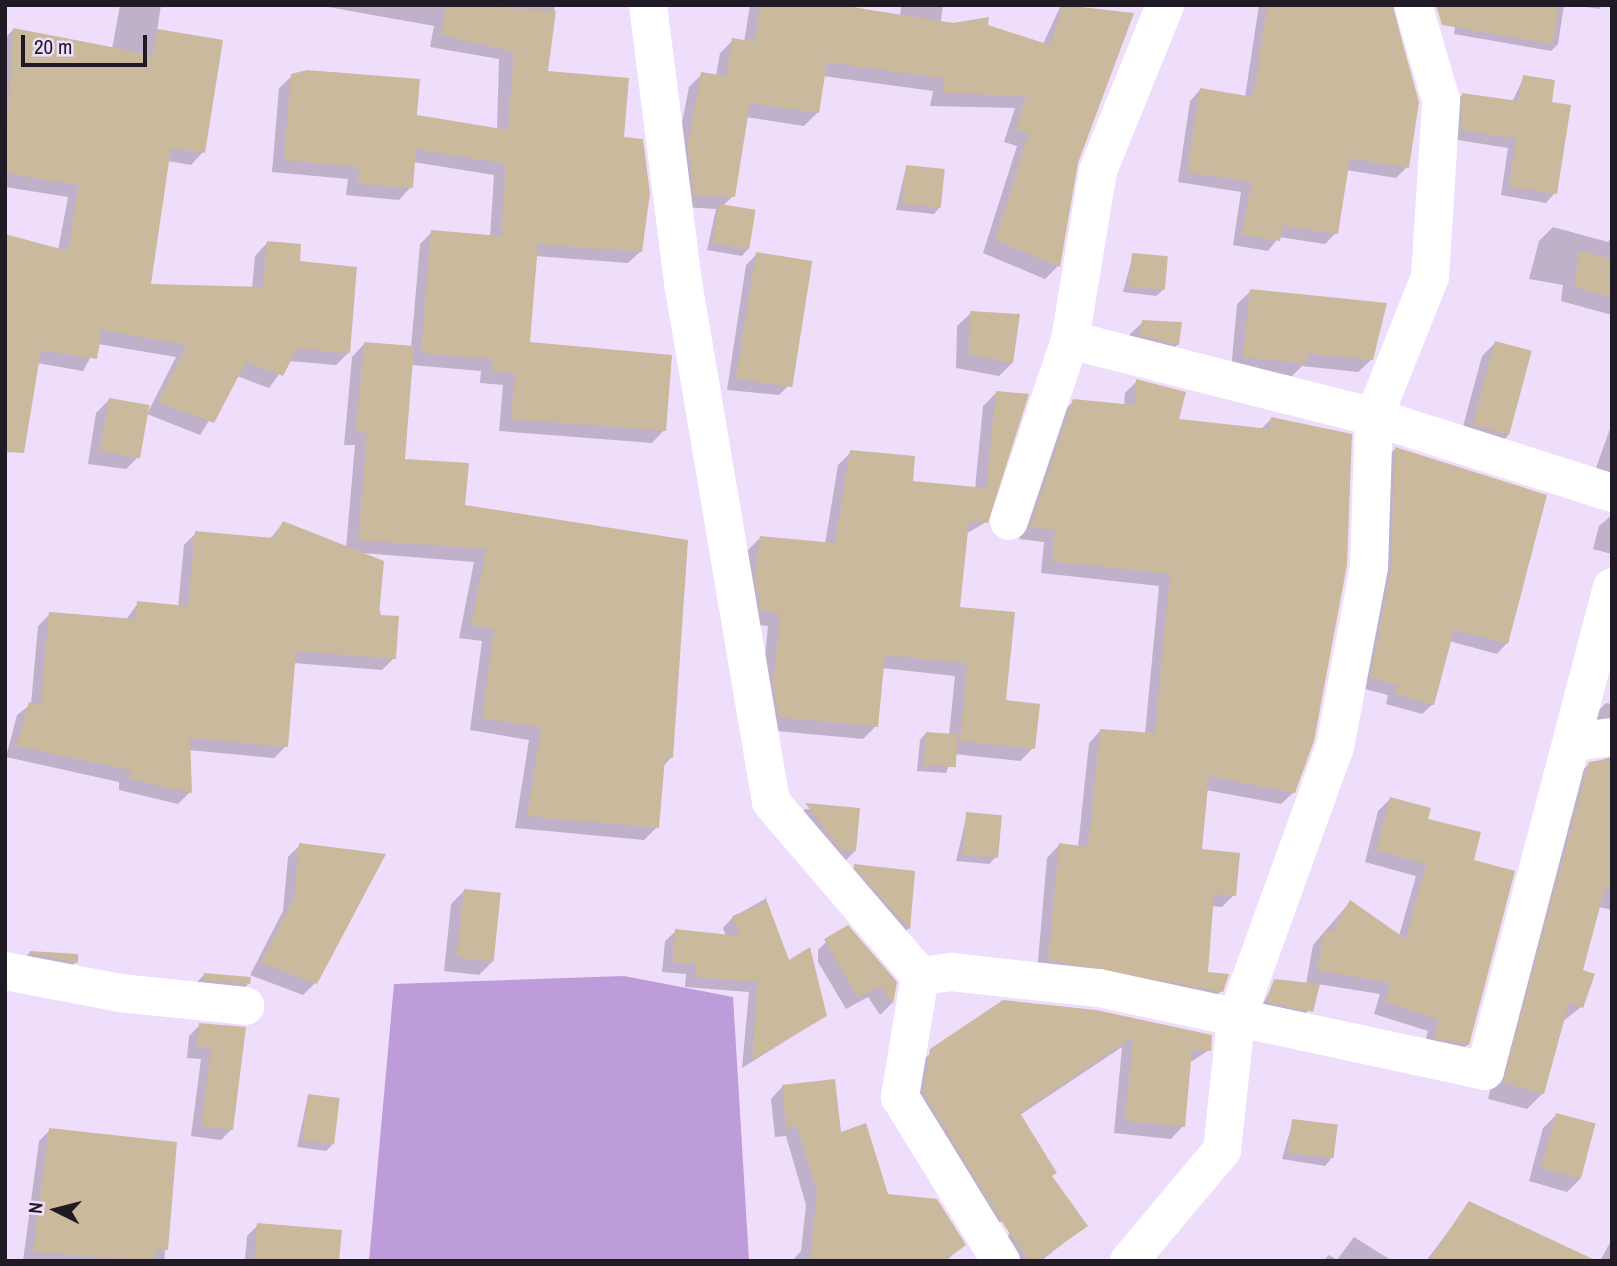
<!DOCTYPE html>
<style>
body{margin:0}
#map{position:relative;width:1617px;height:1266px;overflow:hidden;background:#eedefc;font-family:"Archivo Narrow",sans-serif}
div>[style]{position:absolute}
.water>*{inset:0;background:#be9bd9}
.shadow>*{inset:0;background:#0003}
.building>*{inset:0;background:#cbb99d;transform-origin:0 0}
.minor>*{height:38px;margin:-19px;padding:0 19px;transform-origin:19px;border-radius:19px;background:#fff}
span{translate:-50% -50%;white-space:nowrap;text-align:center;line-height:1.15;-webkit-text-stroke:6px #eedefc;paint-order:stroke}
.frame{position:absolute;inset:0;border:7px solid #1f1a24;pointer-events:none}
.north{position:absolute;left:21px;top:1175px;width:70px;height:70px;-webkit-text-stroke:5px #eedefc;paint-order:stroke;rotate:276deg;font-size:19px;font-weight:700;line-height:28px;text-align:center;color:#1f1a24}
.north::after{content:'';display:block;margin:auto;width:24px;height:32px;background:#1f1a24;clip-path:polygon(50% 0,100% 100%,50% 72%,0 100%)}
.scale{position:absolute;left:21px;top:35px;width:126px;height:32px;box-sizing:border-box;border:4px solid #1f1a24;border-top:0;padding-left:9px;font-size:21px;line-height:24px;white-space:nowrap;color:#1f1a24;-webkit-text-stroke:5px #eedefc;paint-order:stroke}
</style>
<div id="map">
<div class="water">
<div style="clip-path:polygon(624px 976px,733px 997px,749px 1261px,369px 1261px,394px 984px)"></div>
</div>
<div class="shadow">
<div style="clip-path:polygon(120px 5px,161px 5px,157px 31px,203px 152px,191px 165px,168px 161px,149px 285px,252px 289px,255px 256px,267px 243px,298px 262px,348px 353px,336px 365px,289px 361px,269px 388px,237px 376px,200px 435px,147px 414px,176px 357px,98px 344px,83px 371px,37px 363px,68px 197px,5px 187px,5px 38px,13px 30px,112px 49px)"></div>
<div style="clip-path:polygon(317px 5px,555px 5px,546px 72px,622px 139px,641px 251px,628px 263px,535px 256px,528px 344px,664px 430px,652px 443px,499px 431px,503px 385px,480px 383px,481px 371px,411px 365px,403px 460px,463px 507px,672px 757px,662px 767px,657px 827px,644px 840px,515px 828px,529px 740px,470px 730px,482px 641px,459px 638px,474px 562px,362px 553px,394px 658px,382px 670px,293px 663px,286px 746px,274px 758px,188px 750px,190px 792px,178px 804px,119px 790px,119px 782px,6px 757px,17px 715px,31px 704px,38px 626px,50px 614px,126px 620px,138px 603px,178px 607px,184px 545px,196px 533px,269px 540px,283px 523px,346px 548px,355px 445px,344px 445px,352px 357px,364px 344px,411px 348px,420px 244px,432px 232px,490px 237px,494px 175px,413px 162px,411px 187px,399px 200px,346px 195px,348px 179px,272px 172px,279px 88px,292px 76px,415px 117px,497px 130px,499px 59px,430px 47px,434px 26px)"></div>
<div style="clip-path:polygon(750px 5px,844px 5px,900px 17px,901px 5px,943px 5px,940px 27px,986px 26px,1043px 44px,1061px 5px,1131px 14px,1076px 163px,1058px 266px,1045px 279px,983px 253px,1017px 146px,1004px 142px,1015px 108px,930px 106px,933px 91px,823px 76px,817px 113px,804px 126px,746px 117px,733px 196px,723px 206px,748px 249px,742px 256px,707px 250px,716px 209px,682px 207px,675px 158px,689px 87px,702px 74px,716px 76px,720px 53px,733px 40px,744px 42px)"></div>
<div style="clip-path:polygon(1259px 5px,1393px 5px,1417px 103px,1407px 167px,1396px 178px,1346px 170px,1336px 233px,1325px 244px,1279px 237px,1268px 251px,1233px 245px,1241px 192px,1178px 182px,1190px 101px,1200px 90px,1245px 97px)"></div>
<div style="clip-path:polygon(1458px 5px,1564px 5px,1558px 44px,1551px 51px,1454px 34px)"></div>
<div style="clip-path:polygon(1574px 5px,1603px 5px,1599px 9px)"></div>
<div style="clip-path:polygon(1524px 77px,1550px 103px,1555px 193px,1546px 203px,1501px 195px,1508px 148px,1452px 139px,1453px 104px,1462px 95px,1512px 102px)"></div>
<div style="clip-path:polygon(906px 167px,940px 207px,934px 214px,896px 210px)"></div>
<div style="clip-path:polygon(1553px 227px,1608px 242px,1612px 236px,1612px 315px,1561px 301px,1563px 285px,1529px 279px,1539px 241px)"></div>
<div style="clip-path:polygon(757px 254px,791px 383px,779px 395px,727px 390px,746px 265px)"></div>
<div style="clip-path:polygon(1133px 255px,1163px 290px,1156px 296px,1123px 292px)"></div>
<div style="clip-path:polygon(1251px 291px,1372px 359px,1358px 372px,1302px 366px,1292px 376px,1231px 370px,1237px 304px)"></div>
<div style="clip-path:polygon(971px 313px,1012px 363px,999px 376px,956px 368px,957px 326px)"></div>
<div style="clip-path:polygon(1143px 322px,1178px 344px,1165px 357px,1128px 348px,1129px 335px)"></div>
<div style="clip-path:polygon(1495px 343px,1508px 436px,1494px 449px,1460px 438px,1482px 356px)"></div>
<div style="clip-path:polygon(1137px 381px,1177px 421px,1261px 429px,1271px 419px,1294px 792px,1281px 804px,1206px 790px,1200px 850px,1234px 895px,1222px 907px,1211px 906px,1206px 974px,1221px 991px,1209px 1004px,1037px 972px,1047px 858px,1059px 845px,1078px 847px,1089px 743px,1101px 730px,1145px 734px,1159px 586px,1041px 573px,1044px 542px,1019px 539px,1061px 413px,1074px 401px,1124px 406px,1125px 393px)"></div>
<div style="clip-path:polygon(996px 393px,986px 522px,966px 534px,958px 609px,1033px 748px,1020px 761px,954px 754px,946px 773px,917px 771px,920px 740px,926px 733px,949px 735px,955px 676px,882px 668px,876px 726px,863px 739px,766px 730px,761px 698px,768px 626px,748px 624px,747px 551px,760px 538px,825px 544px,838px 465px,851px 452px,911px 483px,975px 489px,983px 406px)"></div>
<div style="clip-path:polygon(109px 400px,139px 456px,126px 469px,88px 464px,96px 413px)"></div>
<div style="clip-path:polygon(1612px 423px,1612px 476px,1595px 471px)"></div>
<div style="clip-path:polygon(1395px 449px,1507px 643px,1497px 654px,1449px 641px,1433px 704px,1422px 714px,1386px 704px,1388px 695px,1361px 688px,1385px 459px)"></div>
<div style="clip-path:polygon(1612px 515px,1612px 554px,1593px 549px,1599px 526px)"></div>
<div style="clip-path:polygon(1606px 703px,1612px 704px,1612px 735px,1593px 716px)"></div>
<div style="clip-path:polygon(1612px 757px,1612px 910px,1599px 907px,1581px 971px,1581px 1007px,1562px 1022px,1543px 1093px,1527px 1109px,1488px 1099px,1573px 780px,1590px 763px)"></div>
<div style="clip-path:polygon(1390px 799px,1426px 820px,1472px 862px,1468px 1044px,1456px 1056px,1423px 1049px,1428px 1031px,1374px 1014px,1380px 994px,1318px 984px,1305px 1017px,1261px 1008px,1275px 981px,1306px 984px,1313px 945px,1350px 902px,1399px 936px,1416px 876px,1365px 862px,1378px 811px)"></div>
<div style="clip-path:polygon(805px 809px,858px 810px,855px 851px,842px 864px,793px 822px)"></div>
<div style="clip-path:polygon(967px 814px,995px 858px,989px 864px,956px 861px)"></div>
<div style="clip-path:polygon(300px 845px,315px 983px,303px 995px,250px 975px,283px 911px,288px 857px)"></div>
<div style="clip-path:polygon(855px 866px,913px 872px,908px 929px,895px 942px,842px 879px)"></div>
<div style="clip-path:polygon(464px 891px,492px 962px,479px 975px,444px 971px,451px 904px)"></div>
<div style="clip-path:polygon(765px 899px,788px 962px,825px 1016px,742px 1068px,749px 992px,685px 987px,686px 974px,662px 972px,665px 941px,676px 931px,726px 936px,723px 928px,733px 917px)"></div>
<div style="clip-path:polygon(831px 937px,895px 983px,892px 1003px,880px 1015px,868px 997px,846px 1009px,818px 962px,818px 950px)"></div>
<div style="clip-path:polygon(30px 952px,76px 962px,70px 968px,24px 959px)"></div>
<div style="clip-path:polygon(204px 975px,248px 984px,235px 998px,191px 988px)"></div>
<div style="clip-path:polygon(1003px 1001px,1209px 1050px,1189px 1063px,1183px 1126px,1171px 1139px,1114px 1133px,1122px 1047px,1020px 1115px,1050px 1177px,1085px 1226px,1041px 1261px,1008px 1261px,1001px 1250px,1023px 1206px,988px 1231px,911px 1106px,918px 1063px)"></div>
<div style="clip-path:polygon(200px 1025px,245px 1029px,232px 1129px,221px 1140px,191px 1136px,201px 1059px,187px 1058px,189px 1036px)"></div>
<div style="clip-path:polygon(782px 1087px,839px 1134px,887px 1195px,963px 1245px,946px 1261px,792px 1261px,801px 1251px,806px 1205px,786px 1136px,775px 1137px,771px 1099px)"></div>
<div style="clip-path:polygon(308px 1096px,332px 1145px,326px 1151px,297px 1147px)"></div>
<div style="clip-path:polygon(1556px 1115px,1580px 1179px,1567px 1192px,1529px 1181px,1543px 1128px)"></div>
<div style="clip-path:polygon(1293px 1121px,1331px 1159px,1325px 1166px,1282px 1159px)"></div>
<div style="clip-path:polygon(50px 1130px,175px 1144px,164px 1261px,23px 1261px,39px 1141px)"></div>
<div style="clip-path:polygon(1470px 1203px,1547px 1261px,1426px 1261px)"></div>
<div style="clip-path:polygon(258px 1225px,337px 1261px,245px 1261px,247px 1236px)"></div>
<div style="clip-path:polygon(1354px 1237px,1389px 1259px,1323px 1261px,1329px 1255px,1337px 1260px)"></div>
<div style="clip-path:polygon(1612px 1239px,1612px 1261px,1600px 1261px)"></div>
</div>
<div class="building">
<div style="clip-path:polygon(446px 5px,556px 11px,548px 71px,629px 78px,624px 137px,643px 139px,650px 193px,642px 252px,538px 244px,530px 342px,672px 355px,666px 431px,511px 419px,515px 373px,492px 371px,493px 359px,421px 353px,431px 230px,501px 236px,506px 164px,416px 149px,413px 188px,358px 184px,359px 167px,284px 160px,291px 74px,307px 70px,420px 79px,417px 115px,508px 130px,514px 52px,441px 35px)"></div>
<div style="clip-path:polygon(760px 5px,839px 5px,953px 23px,989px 17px,988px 25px,1050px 45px,1063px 5px,1134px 13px,1078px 163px,1060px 267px,995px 240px,1029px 133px,1016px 129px,1026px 96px,942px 93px,945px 79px,827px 62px,819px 113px,750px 103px,735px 197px,694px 195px,688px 144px,701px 72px,726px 76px,732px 38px,755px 42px)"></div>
<div style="clip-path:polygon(1267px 5px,1392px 5px,1419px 102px,1409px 168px,1350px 158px,1338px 234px,1283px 226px,1280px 241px,1242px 235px,1251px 182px,1187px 172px,1200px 88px,1253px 97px)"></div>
<div style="clip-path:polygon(1436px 5px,1559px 5px,1553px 44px,1442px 25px)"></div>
<div style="clip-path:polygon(13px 28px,153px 55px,157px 29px,223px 40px,205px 153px,171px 148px,151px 284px,263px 287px,267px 241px,301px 244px,300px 261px,357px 267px,350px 353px,297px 349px,283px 376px,246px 362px,214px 423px,158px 402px,187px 345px,102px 330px,97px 359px,41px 350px,24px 453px,5px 452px,5px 234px,68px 251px,79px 185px,5px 173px)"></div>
<div style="clip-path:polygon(1523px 75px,1555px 80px,1552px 102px,1571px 105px,1557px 194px,1509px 187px,1516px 139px,1461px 130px,1462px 93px,1518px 101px)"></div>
<div style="left:906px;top:165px;width:39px;height:39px;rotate:6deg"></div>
<div style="left:719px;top:204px;width:37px;height:40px;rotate:9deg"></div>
<div style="clip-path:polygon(1579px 250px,1612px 259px,1612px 297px,1574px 287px)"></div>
<div style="left:756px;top:252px;width:57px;height:128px;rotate:9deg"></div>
<div style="left:1132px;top:253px;width:36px;height:34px;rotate:5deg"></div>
<div style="clip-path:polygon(1250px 289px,1387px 303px,1373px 360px,1308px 353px,1306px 364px,1243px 357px)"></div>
<div style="clip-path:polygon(970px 311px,1020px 314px,1013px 363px,969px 355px)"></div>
<div style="clip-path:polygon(1142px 320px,1182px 322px,1179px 345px,1140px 335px)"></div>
<div style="left:1495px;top:341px;width:38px;height:87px;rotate:15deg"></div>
<div style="clip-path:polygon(364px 342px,414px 346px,405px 459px,469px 463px,465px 505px,688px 540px,673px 758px,665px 758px,659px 828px,527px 816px,541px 727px,482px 718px,494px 629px,471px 625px,486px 549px,358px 540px,367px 433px,356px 432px)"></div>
<div style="clip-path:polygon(1136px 379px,1186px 392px,1179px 419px,1270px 429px,1271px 417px,1352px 434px,1347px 565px,1314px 741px,1295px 793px,1209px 776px,1202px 849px,1240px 853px,1236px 896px,1214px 894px,1208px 972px,1229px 974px,1223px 992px,1048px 960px,1059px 843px,1088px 847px,1100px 729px,1155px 733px,1170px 574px,1052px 561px,1055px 530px,1030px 527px,1073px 399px,1134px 405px)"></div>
<div style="clip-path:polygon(996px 391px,1029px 394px,988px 523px,969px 521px,960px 607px,1015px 612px,1006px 700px,1040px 704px,1035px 749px,960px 741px,967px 663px,885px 655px,878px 727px,779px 717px,773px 684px,780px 613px,761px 612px,755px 579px,760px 536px,835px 543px,850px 450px,915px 456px,913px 481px,986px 488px)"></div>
<div style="left:109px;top:398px;width:41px;height:54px;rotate:10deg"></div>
<div style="clip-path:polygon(1395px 447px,1547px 495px,1508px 644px,1454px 630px,1434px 705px,1395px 694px,1397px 685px,1370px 678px,1391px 568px)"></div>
<div style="clip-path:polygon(283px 521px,384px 561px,379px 615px,399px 616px,396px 659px,296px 651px,288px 747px,190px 738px,192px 793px,130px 779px,130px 770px,16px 746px,29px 702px,41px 705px,49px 612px,136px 619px,137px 601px,188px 606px,195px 531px,274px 538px)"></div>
<div style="left:926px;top:732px;width:32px;height:33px;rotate:4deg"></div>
<div style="clip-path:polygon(1612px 759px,1612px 890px,1605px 888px,1583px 970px,1595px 974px,1583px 1008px,1569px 1003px,1544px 1094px,1503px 1083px,1589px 762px)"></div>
<div style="clip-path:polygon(1390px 797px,1431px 808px,1428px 819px,1481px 832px,1474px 860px,1515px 871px,1469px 1045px,1434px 1038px,1439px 1019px,1385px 1002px,1391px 983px,1317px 970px,1324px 931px,1332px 932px,1350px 900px,1406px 939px,1426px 864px,1376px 850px)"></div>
<div style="clip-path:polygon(805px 803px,860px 808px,856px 851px,841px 850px)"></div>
<div style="left:966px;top:812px;width:36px;height:43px;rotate:5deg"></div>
<div style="clip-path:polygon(299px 843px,386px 854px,317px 984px,261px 963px,294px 897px)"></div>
<div style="clip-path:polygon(854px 864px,915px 871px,910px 930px,854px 866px)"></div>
<div style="left:464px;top:889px;width:37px;height:69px;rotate:6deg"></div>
<div style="clip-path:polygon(765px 896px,789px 960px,810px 947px,827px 1016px,752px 1060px,758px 982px,695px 977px,696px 964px,672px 962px,675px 929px,740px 936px,732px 916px,765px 904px)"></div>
<div style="clip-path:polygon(848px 925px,897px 982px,893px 1004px,880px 986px,858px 998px,824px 939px)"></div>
<div style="clip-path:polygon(30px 951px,78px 954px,78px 963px,30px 953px)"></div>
<div style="left:204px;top:973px;width:47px;height:7px;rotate:5deg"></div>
<div style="clip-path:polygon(1274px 979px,1320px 984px,1313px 1012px,1266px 1002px)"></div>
<div style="clip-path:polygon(1003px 1000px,1096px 1010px,1212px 1035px,1211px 1051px,1192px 1050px,1185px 1127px,1125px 1121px,1133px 1037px,1020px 1113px,1057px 1173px,1052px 1176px,1088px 1226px,1038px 1261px,1029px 1261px,1004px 1225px,923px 1092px,930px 1049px)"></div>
<div style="clip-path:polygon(199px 1023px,246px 1027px,233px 1130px,201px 1126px,211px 1048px,197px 1047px)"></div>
<div style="clip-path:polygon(835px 1079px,841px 1132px,866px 1123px,888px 1194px,937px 1199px,966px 1245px,944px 1261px,810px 1261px,817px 1192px,797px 1126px,786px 1127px,782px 1085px)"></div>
<div style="left:308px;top:1094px;width:32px;height:47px;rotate:7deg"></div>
<div style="left:1556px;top:1113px;width:41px;height:57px;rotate:15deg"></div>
<div style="left:1292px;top:1119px;width:46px;height:34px;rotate:7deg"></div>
<div style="clip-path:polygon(49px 1128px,177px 1142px,168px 1250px,156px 1249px,154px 1261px,33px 1252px)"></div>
<div style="clip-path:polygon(1469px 1201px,1597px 1261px,1428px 1261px)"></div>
<div style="clip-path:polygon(257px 1223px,342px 1230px,339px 1261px,254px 1261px)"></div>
</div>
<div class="minor">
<div style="left:648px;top:5px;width:285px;rotate:82.8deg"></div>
<div style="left:684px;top:288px;width:521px;rotate:80.39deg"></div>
<div style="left:771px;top:802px;width:229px;rotate:49.4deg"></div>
<div style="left:920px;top:976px;width:123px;rotate:99.4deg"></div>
<div style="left:900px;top:1097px;width:193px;rotate:58.4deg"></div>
<div style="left:1070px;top:340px;width:314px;rotate:14.2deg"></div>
<div style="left:1374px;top:417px;width:250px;rotate:17.7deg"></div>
<div style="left:1009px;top:521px;width:191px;rotate:-71.4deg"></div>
<div style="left:1070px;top:340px;width:171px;rotate:-80.6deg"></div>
<div style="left:1098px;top:171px;width:179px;rotate:-68deg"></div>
<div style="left:1572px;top:742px;width:40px;rotate:-7.1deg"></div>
<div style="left:5px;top:971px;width:117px;rotate:10.8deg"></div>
<div style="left:120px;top:993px;width:126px;rotate:5.9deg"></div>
<div style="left:920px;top:976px;width:31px;rotate:-7deg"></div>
<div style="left:951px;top:972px;width:149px;rotate:6.2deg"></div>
<div style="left:1099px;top:988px;width:395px;rotate:12.1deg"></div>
<div style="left:1485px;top:1071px;width:500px;rotate:-75.3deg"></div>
<div style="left:1129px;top:1261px;width:145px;rotate:-50deg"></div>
<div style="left:1222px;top:1150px;width:131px;rotate:-83.9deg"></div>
<div style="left:1236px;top:1020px;width:290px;rotate:-70.1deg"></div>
<div style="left:1335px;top:747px;width:183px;rotate:-79.3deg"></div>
<div style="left:1369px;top:567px;width:150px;rotate:-88.1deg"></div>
<div style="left:1374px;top:417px;width:151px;rotate:-68.2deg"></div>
<div style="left:1430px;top:277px;width:177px;rotate:-86.4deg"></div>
<div style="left:1441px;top:100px;width:99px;rotate:-106.4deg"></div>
</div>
<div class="frame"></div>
<div class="north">N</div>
<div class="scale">20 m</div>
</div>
